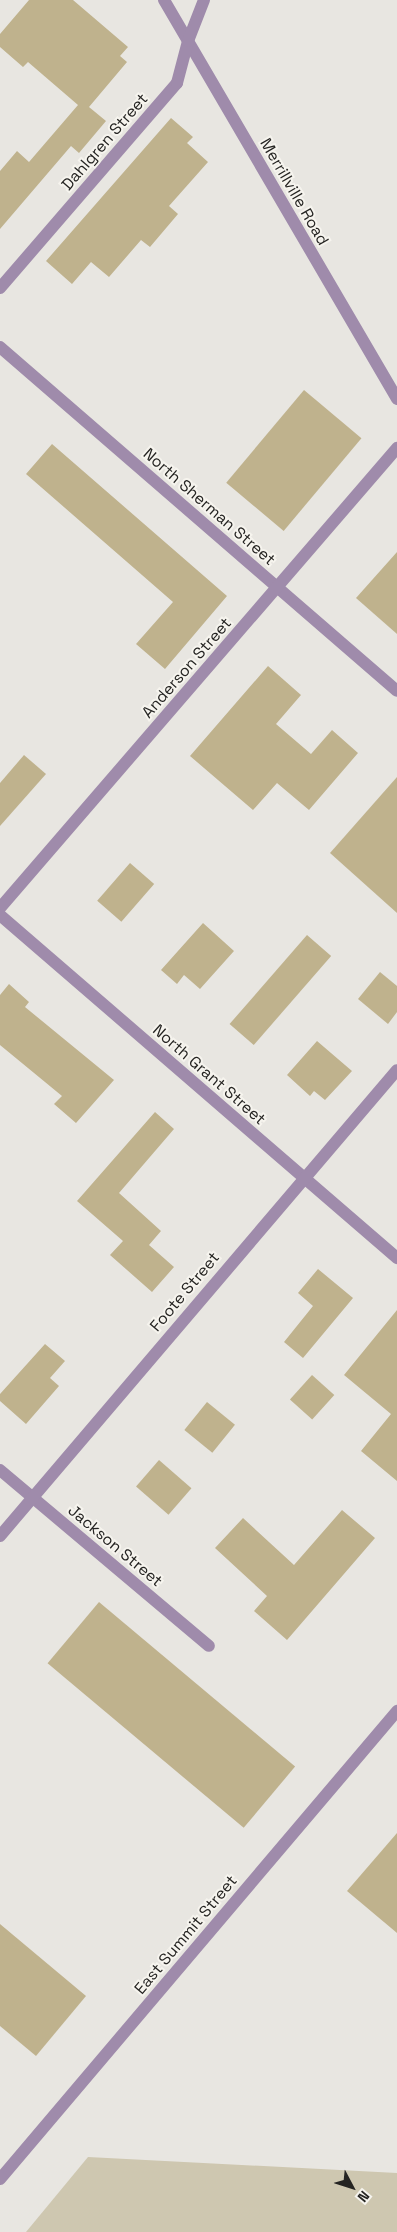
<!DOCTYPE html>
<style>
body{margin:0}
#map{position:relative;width:397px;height:2232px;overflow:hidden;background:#e8e6e1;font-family:"Space Grotesk",sans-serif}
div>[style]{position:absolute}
.green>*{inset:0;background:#cec7b0}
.building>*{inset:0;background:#bfb28d;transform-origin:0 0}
.minor>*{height:12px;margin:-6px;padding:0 6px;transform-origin:6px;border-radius:6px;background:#9f8bab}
span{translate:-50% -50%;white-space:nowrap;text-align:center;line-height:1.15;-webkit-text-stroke:4px #f6f4ee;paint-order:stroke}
.street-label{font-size:16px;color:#252422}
.north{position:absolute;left:327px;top:2162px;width:50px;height:50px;-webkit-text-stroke:4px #f6f4ee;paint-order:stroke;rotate:130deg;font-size:14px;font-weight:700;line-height:20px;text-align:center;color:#252422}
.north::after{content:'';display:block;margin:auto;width:18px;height:22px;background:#252422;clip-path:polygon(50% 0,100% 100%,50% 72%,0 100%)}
</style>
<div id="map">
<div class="green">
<div style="clip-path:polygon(88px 2157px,397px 2173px,397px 2232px,26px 2232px)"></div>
</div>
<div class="building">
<div style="clip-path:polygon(29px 0,73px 0,128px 47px,120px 56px,127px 62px,89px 107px,106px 121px,79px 153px,71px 146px,0 229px,0 171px,17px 151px,29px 162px,78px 105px,28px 62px,23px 67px,0 47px,0 34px)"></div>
<div style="clip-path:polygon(171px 118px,193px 137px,187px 143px,208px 162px,169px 206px,178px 214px,150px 247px,141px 240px,109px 277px,91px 262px,72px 284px,46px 261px)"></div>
<div style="left:304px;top:390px;width:75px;height:121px;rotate:40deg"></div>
<div style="clip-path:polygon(52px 444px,227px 596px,165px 669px,136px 644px,173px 602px,26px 474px)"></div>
<div style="clip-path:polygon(397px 552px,397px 634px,356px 598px)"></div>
<div style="clip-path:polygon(268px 666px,301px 695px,276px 724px,311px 754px,332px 730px,358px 753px,309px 810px,277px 783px,253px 810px,190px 756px)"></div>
<div style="clip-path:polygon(24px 755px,46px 774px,0 826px,0 783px)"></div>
<div style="clip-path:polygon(397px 777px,397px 913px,330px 853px)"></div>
<div style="left:130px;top:863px;width:32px;height:50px;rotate:41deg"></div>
<div style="clip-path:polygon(203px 923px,234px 951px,200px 989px,184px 975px,177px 984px,161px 970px)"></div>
<div style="left:307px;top:935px;width:32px;height:118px;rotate:41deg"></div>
<div style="clip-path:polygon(380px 972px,397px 986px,397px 1012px,388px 1024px,358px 999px)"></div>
<div style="clip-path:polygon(9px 984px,29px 1002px,25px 1007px,114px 1080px,76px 1123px,54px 1104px,62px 1096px,0 1045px,0 995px)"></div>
<div style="clip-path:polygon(317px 1041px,352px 1071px,325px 1100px,314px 1091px,310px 1096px,287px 1075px)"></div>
<div style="clip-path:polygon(155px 1112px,174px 1129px,119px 1193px,161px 1231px,149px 1245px,174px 1267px,152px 1292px,110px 1255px,123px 1241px,77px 1201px)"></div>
<div style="clip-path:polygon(318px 1269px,353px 1298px,303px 1358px,284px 1342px,313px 1306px,298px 1293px)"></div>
<div style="clip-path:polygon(397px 1310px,397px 1481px,361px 1451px,391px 1414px,344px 1375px)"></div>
<div style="clip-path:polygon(45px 1344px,65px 1361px,50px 1378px,59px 1386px,26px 1424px,0 1401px,0 1394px)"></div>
<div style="left:312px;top:1375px;width:30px;height:33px;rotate:42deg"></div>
<div style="left:207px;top:1402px;width:36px;height:36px;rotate:39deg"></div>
<div style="left:159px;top:1460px;width:43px;height:35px;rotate:41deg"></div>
<div style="clip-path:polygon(342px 1510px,375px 1538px,287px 1640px,254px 1611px,267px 1596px,215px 1548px,243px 1518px,294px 1565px)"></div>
<div style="left:99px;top:1602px;width:256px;height:80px;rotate:40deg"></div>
<div style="clip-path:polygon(397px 1833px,397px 1933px,347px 1891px)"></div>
<div style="clip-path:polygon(0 1924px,86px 1996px,36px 2056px,0 2026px)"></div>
</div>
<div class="minor">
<div style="left:164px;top:0;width:462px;rotate:59.7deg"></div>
<div style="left:0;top:288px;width:271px;rotate:-49.2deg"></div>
<div style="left:177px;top:83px;width:43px;rotate:-75.3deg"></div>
<div style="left:188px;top:41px;width:44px;rotate:-68.7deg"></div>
<div style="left:0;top:347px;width:525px;rotate:40.91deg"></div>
<div style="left:0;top:908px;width:608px;rotate:-49.2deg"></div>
<div style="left:0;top:915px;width:525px;rotate:40.83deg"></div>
<div style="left:0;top:1470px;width:273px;rotate:40.1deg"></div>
<div style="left:0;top:1536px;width:612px;rotate:-49.57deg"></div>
<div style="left:0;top:2179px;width:614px;rotate:-49.69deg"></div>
</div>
<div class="street-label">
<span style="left:105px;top:142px;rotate:-49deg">Dahlgren Street</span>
<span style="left:294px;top:192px;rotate:60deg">Merrillville Road</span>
<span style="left:209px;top:507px;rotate:41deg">North Sherman Street</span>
<span style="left:187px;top:668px;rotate:-49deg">Anderson Street</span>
<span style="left:209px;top:1075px;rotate:41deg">North Grant Street</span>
<span style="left:185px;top:1292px;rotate:-50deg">Foote Street</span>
<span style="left:115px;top:1546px;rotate:40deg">Jackson Street</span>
<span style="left:186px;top:1935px;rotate:-50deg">East Summit Street</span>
</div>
<div class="north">N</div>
</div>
